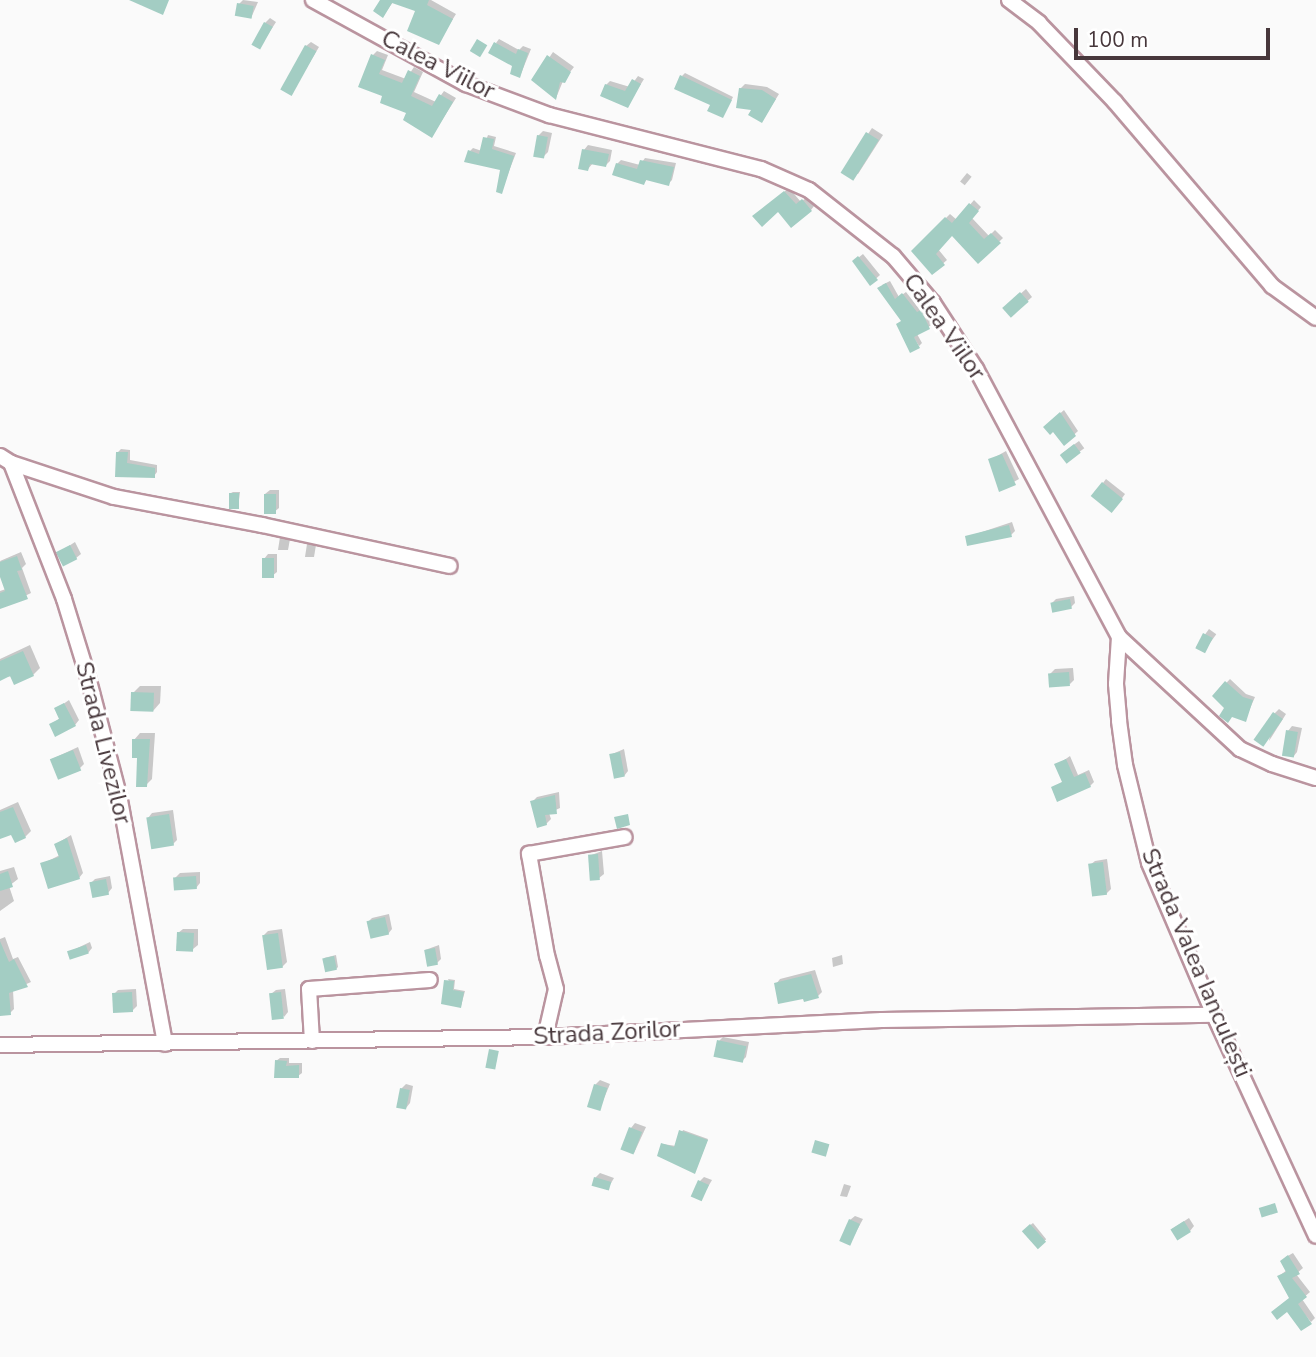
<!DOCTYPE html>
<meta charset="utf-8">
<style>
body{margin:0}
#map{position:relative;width:1316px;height:1357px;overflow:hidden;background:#fafafa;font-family:"Nunito Sans",sans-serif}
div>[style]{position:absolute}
.shadow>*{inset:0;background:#0003;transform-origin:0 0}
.building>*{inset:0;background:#a3cdc3;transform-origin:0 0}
.roads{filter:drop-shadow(2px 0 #ba949f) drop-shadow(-2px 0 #ba949f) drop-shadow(0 2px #ba949f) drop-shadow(0 -2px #ba949f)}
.minor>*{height:14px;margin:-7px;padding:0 7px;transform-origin:7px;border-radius:7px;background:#fff}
span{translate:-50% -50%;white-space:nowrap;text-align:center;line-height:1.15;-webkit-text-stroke:6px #fff;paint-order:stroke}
.street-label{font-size:24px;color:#47373b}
.scale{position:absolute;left:1074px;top:28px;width:196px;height:32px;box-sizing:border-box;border:4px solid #47373b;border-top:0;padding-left:9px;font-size:21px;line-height:24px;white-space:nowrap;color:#47373b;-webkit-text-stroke:5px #fff;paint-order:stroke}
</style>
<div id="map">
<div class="shadow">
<div style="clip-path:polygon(243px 0,258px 2px,251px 18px,239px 4px)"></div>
<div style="clip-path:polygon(382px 0,431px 0,456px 14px,438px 43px,417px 10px,393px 2px,383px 16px)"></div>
<div style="clip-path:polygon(270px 18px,276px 22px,260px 47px,265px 23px)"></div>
<div style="clip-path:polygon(499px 39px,519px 50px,523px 46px,531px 49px,520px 76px,496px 43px)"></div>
<div style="clip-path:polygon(311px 42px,319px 47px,291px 94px,306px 46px)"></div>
<div style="clip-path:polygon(377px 51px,388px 55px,382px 70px,406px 79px,414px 67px,423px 72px,414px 92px,436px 102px,444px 91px,456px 98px,432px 136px,408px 112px,384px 95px,373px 55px)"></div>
<div style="clip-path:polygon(553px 52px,574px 67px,563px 81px,556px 98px,534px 80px)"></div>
<div style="clip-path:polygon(685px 73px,733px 97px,723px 116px,682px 76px)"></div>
<div style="clip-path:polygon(638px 76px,644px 79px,628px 105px,606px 85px,610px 81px,630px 87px)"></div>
<div style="clip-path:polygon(745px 84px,767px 87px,779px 94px,762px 121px,740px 89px)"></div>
<div style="clip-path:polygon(872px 128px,883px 135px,858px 174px,843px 171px)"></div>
<div style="clip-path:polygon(543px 131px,552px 133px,548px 152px,543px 157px,538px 136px)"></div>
<div style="clip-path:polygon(488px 135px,496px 137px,494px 146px,516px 153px,501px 192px,502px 168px,470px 151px,473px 148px,482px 151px)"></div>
<div style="clip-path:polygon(588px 145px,612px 150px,610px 161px,606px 165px,593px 163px,588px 169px,584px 150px)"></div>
<div style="clip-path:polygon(645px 158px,676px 163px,672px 180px,668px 184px,648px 178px,644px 183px,617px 164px,621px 160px,640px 165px)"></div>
<div style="left:967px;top:173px;width:6px;height:11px;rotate:39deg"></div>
<div style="clip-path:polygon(789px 188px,801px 202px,807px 197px,814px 206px,811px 210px,778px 209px,758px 213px)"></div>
<div style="clip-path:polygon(974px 200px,981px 207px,972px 218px,989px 236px,995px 230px,1003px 238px,978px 262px,952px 233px,938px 249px,947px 260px,932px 273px,913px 251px,950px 214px,957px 220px)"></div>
<div style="clip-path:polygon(863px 254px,880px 275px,870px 284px,858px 258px)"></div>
<div style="clip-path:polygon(890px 281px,899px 297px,906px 292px,920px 310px,924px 308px,933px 324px,917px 334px,922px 343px,919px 346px,882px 285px)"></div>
<div style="clip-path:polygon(1026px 289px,1032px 297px,1011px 316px,1009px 304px)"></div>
<div style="clip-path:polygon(1064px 410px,1078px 431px,1065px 443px,1053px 429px,1045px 427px)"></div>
<div style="left:1079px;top:441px;width:9px;height:22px;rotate:54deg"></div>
<div style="clip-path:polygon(121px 449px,130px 450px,130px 460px,157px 465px,157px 472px,154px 476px,117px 475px,118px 452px)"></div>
<div style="clip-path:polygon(1006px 451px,1019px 479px,1000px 490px,990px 460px)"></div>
<div style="clip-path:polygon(1106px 479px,1125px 494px,1115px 508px,1103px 483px)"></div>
<div style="clip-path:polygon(270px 490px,279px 490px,279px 508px,274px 512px,265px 494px)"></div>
<div style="clip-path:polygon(233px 492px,240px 492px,238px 508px,231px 493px)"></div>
<div style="clip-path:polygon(1012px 522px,1015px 531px,1011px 535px,967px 537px)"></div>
<div style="clip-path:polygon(280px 537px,290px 539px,288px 550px,278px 550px)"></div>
<div style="clip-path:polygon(75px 542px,81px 554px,76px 558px,58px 553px)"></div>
<div style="clip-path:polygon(307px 544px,316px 545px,314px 557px,305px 557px)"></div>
<div style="clip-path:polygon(21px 552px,26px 564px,22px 568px,31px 593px,0 608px,0 591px,6px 589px,0 561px)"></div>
<div style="clip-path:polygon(268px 554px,277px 554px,277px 572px,272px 576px,264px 559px)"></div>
<div style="clip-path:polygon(1074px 596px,1075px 603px,1071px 607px,1052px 603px,1056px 599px)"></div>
<div style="left:1209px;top:629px;width:9px;height:22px;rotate:36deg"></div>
<div style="clip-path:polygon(30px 645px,40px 668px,33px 675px,0 677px,0 659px)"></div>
<div style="clip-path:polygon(1073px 668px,1074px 680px,1070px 684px,1050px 674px,1055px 669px)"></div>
<div style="clip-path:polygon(1230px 679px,1246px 694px,1255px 697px,1245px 720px,1214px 696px)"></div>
<div style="clip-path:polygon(140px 686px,161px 686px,160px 703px,153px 711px,133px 693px)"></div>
<div style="clip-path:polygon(69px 700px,79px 720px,75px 725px,51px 725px,60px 718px,56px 709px)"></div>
<div style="clip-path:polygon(1279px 709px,1286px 714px,1269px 741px,1274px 714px)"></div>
<div style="clip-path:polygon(1292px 726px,1302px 728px,1297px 752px,1293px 757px,1288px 731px)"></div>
<div style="clip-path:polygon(140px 733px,155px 733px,152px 779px,146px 785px,134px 740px)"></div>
<div style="clip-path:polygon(78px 747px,84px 764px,80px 768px,52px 759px)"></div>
<div style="clip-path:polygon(624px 749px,628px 771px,624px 776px,610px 755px)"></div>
<div style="clip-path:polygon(1070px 756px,1078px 775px,1089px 770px,1094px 782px,1090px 786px,1053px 788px,1064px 781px,1057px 765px)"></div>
<div style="clip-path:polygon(559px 792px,560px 808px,549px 813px,551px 819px,546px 824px,532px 802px,537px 797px)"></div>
<div style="clip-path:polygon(18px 802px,31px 831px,25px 837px,12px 833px,0 838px,0 810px)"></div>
<div style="clip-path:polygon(173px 810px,177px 840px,173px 844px,148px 818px,152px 813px)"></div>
<div style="clip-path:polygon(71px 835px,83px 873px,79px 878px,42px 864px,60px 855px,56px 844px)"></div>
<div style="clip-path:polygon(602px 851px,604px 874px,599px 878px,589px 856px)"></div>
<div style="clip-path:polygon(1107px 859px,1111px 889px,1106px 894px,1090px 865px,1095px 861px)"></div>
<div style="clip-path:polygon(14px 867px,18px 879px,9px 886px,14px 901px,0 911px,0 871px)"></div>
<div style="clip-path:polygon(200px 872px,200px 883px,196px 888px,175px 878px,180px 873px)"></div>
<div style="clip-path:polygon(110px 876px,112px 888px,108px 893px,91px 883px,95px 879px)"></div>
<div style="clip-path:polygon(389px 914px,392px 929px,388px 934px,368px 922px,372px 918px)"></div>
<div style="clip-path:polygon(183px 929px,198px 929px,198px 945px,193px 949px,178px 933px)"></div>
<div style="clip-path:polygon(282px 929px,287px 962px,282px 967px,263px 936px,268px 931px)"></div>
<div style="clip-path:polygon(5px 937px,13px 959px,18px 957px,31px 982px,13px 990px,14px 1009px,10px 1013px,0 1014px,0 939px)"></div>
<div style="clip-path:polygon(90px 942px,92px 948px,88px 953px,69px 952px)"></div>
<div style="clip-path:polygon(439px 945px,441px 959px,437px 963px,425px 950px)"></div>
<div style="clip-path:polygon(336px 955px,338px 967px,336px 969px,324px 958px)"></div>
<div style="clip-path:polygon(842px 955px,843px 964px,833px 967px,832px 958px)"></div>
<div style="clip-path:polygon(815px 970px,822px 992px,818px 996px,804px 997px,776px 984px,780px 979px)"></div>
<div style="clip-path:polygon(448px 979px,455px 980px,454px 989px,465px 991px,461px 1006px)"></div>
<div style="clip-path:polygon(136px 989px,137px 1006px,132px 1011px,114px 994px,118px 990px)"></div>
<div style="clip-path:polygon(285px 989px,288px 1012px,284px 1017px,271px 994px,276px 990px)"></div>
<div style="clip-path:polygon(723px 1037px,749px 1042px,746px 1057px,742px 1061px,719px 1041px)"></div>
<div style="clip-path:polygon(280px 1058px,289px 1058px,289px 1063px,302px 1063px,302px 1073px,298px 1076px,276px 1061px)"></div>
<div style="clip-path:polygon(600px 1080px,610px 1084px,599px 1110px,595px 1085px)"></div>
<div style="clip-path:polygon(406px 1084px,413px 1086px,410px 1103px,406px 1108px,401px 1089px)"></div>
<div style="clip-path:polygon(635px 1123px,646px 1127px,634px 1153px,631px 1128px)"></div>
<div style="clip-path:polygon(683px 1130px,708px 1139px,695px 1172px,663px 1144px,676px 1146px)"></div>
<div style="clip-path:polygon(600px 1173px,614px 1178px,607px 1190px,595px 1178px)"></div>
<div style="clip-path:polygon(704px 1177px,712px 1180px,701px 1199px,700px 1181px)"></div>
<div style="clip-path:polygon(844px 1184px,851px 1186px,847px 1197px,840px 1196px)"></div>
<div style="clip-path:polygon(855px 1216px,863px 1219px,850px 1243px,850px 1220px)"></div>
<div style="clip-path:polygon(1189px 1218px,1194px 1226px,1190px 1231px,1172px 1229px)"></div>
<div style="left:1033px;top:1223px;width:21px;height:11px;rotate:51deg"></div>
<div style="clip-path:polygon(1293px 1253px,1303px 1268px,1296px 1274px,1310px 1292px,1302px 1299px,1315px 1318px,1311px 1322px,1291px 1298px,1279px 1276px,1287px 1270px,1286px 1257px)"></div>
</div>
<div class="building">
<div style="clip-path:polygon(129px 0,169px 0,163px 15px)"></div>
<div style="clip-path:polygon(380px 0,429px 0,427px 5px,453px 19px,439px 45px,407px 31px,415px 11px,392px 3px,383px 18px,373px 11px)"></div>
<div style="left:237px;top:3px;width:17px;height:13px;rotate:10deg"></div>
<div style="left:264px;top:22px;width:10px;height:26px;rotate:29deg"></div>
<div style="left:477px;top:39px;width:12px;height:14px;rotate:31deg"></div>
<div style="clip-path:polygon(494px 42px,516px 54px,518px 49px,528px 53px,520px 78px,510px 74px,512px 66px,488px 53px)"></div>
<div style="left:305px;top:45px;width:13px;height:51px;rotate:29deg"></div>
<div style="clip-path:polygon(371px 54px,385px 60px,379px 74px,402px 83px,408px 70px,420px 76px,411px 96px,432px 106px,439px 94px,453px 102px,432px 138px,403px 120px,406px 113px,380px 103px,382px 96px,358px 87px)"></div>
<div style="clip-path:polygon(547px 55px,571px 72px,565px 83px,560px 82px,556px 100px,531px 80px)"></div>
<div style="clip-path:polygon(680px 75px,732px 100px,723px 118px,707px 111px,710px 105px,674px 89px)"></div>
<div style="clip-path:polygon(632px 79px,641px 84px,628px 108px,600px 96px,605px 84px,625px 91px)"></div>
<div style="clip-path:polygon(739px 88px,762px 90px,776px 99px,762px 123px,748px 115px,751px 110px,736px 108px)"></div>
<div style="left:866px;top:132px;width:15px;height:48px;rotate:32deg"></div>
<div style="left:537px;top:135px;width:11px;height:22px;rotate:10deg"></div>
<div style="clip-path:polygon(483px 137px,494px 139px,492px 149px,514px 156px,502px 194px,496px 192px,500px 170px,464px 162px,468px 150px,479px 154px)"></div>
<div style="clip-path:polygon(582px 149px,609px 154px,606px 167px,590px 164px,588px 171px,578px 169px)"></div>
<div style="clip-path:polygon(640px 160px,674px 167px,669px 186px,646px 180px,644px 185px,612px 175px,616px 163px,637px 169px)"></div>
<div style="clip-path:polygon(784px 191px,796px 204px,802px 199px,812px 211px,791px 228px,778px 212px,762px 227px,752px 216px)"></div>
<div style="clip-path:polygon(969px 203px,979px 211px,969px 223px,984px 239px,991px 233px,1001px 243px,978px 264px,952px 236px,936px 254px,945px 265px,932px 275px,911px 251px,945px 217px,952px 223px)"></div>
<div style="clip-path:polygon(858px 256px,878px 280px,870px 286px,852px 261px)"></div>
<div style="clip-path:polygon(886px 283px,895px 299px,902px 293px,917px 312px,921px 310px,930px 329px,914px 337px,920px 348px,910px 353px,896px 324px,901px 321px,877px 288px)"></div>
<div style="left:1020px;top:292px;width:13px;height:24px;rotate:48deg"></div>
<div style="clip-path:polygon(1060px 412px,1076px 436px,1064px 446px,1053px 432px,1050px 435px,1043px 427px)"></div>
<div style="left:1074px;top:444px;width:11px;height:18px;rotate:52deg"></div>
<div style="clip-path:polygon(116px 452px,128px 452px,127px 463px,155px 468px,155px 478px,115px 477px)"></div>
<div style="clip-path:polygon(1002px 454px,1016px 485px,999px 492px,988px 459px)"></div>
<div style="left:1102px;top:482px;width:27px;height:18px;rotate:39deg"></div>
<div style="left:229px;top:493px;width:10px;height:16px"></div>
<div style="left:264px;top:494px;width:12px;height:20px"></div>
<div style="clip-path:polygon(1009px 525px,1012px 537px,967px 546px,965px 536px)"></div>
<div style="left:70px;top:545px;width:16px;height:16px;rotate:63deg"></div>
<div style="clip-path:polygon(17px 556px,22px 570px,17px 571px,28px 599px,0 609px,0 593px,5px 591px,0 577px,0 562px)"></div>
<div style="left:262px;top:558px;width:12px;height:20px"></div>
<div style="left:1070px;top:599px;width:10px;height:20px;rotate:79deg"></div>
<div style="left:1203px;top:633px;width:11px;height:17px;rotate:27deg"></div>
<div style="clip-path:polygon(23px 651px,34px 676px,14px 685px,10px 676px,0 681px,0 661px)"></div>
<div style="left:1069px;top:672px;width:14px;height:21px;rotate:86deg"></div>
<div style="clip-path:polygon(1225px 681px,1243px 697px,1253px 700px,1246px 722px,1232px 717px,1228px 723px,1219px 716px,1224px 708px,1212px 696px)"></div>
<div style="left:131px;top:692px;width:23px;height:19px;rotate:2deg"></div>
<div style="clip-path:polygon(64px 703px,76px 726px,55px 737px,49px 724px,59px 719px,54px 708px)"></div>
<div style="left:1273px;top:712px;width:12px;height:34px;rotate:35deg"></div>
<div style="left:1286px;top:730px;width:12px;height:26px;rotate:9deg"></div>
<div style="clip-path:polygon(132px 739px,150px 739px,147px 787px,136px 787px,137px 758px,132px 758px)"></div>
<div style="left:73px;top:750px;width:22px;height:25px;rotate:68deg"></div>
<div style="left:620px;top:752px;width:25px;height:11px;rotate:79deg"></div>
<div style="clip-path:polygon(1066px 759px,1074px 777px,1085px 773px,1091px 787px,1057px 802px,1051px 787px,1062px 782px,1054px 764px)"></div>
<div style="clip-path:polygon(555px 795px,557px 814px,545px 815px,547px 825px,537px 828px,530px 801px)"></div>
<div style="clip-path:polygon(13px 807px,26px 838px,15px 843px,11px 835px,0 839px,0 812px)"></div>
<div style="left:169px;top:814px;width:32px;height:23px;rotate:81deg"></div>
<div style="clip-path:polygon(628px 814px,630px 825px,617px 829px,614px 817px)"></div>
<div style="clip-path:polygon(67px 838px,80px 879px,48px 889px,40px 863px,59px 857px,54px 844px)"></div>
<div style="left:598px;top:854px;width:26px;height:10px;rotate:86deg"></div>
<div style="left:1103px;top:862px;width:33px;height:15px;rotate:83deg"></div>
<div style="clip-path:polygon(8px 871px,13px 887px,0 891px,0 874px)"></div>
<div style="left:196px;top:876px;width:13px;height:23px;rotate:86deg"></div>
<div style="left:106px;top:879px;width:16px;height:17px;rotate:79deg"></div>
<div style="left:385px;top:917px;width:18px;height:19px;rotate:77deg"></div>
<div style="left:177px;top:932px;width:17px;height:19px;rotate:3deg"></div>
<div style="left:278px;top:933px;width:35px;height:16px;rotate:82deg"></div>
<div style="clip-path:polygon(0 941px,9px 962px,14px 959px,28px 987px,9px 993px,11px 1015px,0 1016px)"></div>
<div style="left:86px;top:945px;width:9px;height:20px;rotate:72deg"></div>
<div style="left:435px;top:948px;width:17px;height:11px;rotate:80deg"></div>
<div style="left:334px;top:956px;width:14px;height:12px;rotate:78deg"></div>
<div style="clip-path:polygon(811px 974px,819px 998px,804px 1002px,803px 999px,778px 1004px,774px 983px)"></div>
<div style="clip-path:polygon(444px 980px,454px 981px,453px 990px,464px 992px,461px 1008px,441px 1004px)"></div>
<div style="left:132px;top:992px;width:20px;height:20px;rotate:87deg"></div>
<div style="left:281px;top:992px;width:27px;height:12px;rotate:84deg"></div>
<div style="left:717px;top:1040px;width:30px;height:17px;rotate:12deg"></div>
<div style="left:489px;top:1049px;width:10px;height:19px;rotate:11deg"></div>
<div style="clip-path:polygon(275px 1060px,287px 1061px,286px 1066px,299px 1065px,299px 1078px,274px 1078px)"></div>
<div style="left:594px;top:1084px;width:14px;height:24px;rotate:17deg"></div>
<div style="left:400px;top:1088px;width:10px;height:20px;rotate:11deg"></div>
<div style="left:629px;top:1127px;width:14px;height:24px;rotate:21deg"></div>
<div style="clip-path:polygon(679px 1130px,708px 1140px,695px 1174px,657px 1156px,661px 1143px,674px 1147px)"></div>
<div style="left:815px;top:1140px;width:15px;height:13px;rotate:16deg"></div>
<div style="left:594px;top:1177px;width:18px;height:9px;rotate:16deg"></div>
<div style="left:698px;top:1180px;width:12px;height:18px;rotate:24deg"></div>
<div style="left:1275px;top:1203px;width:10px;height:17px;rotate:73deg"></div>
<div style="left:849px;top:1219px;width:12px;height:24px;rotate:24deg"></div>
<div style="left:1184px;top:1221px;width:13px;height:16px;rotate:58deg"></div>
<div style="left:1030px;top:1224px;width:24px;height:11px;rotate:48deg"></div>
<div style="clip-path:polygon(1288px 1255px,1300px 1274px,1292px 1278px,1307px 1297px,1298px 1304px,1312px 1324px,1301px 1331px,1287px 1312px,1277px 1320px,1271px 1312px,1289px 1298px,1277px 1276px,1286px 1272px,1280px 1261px)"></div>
</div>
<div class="roads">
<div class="minor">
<div style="left:313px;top:0;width:175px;rotate:28.8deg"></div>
<div style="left:466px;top:84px;width:89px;rotate:20.5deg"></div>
<div style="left:549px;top:115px;width:219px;rotate:14.3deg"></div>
<div style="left:761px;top:169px;width:52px;rotate:23.6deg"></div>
<div style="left:809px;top:190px;width:107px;rotate:38.2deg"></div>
<div style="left:893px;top:256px;width:62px;rotate:49.6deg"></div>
<div style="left:933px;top:303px;width:79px;rotate:56.9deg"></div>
<div style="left:976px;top:369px;width:304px;rotate:61.9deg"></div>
<div style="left:1119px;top:637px;width:165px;rotate:42.8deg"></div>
<div style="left:1240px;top:749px;width:35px;rotate:25deg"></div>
<div style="left:1272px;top:764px;width:46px;rotate:17.7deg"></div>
<div style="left:1009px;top:0;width:38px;rotate:37deg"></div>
<div style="left:1039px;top:23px;width:110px;rotate:46.1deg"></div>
<div style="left:1115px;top:102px;width:242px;rotate:49.5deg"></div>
<div style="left:1272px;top:286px;width:54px;rotate:36deg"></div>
<div style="left:0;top:456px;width:13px;rotate:32deg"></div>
<div style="left:11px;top:463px;width:146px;rotate:68.7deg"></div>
<div style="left:64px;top:599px;width:82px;rotate:72.9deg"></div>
<div style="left:88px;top:677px;width:122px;rotate:75.3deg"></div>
<div style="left:119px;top:795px;width:253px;rotate:79.5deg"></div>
<div style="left:11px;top:463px;width:108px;rotate:18.3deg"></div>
<div style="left:114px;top:497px;width:151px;rotate:10.7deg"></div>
<div style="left:262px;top:525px;width:192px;rotate:12.3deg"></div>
<div style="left:1119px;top:637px;width:47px;rotate:93.7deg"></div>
<div style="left:1116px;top:684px;width:37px;rotate:85deg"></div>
<div style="left:1119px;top:721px;width:44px;rotate:82.2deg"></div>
<div style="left:1125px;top:765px;width:101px;rotate:76.2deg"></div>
<div style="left:1149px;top:863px;width:165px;rotate:66.8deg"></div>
<div style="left:1214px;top:1015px;width:243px;rotate:65.2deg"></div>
<div style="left:545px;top:1037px;width:49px;rotate:-77.1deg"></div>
<div style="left:556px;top:989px;width:34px;rotate:-105deg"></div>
<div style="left:547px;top:956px;width:104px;rotate:-100deg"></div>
<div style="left:529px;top:854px;width:97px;rotate:-10deg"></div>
<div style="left:312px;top:1041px;width:52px;rotate:-93.3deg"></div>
<div style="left:309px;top:989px;width:121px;rotate:-4.3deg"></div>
<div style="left:0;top:1045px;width:545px;rotate:-0.84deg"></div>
<div style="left:545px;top:1037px;width:337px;rotate:-2.9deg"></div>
<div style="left:882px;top:1020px;width:332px;rotate:-0.9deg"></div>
</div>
</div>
<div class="street-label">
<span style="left:438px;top:65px;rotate:27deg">Calea Viilor</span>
<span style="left:944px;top:327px;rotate:55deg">Calea Viilor</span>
<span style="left:103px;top:743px;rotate:76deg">Strada Livezilor</span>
<span style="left:1196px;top:963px;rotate:67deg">Strada Valea Ianculești</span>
<span style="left:607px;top:1033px;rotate:-3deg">Strada Zorilor</span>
</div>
<div class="scale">100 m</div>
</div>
